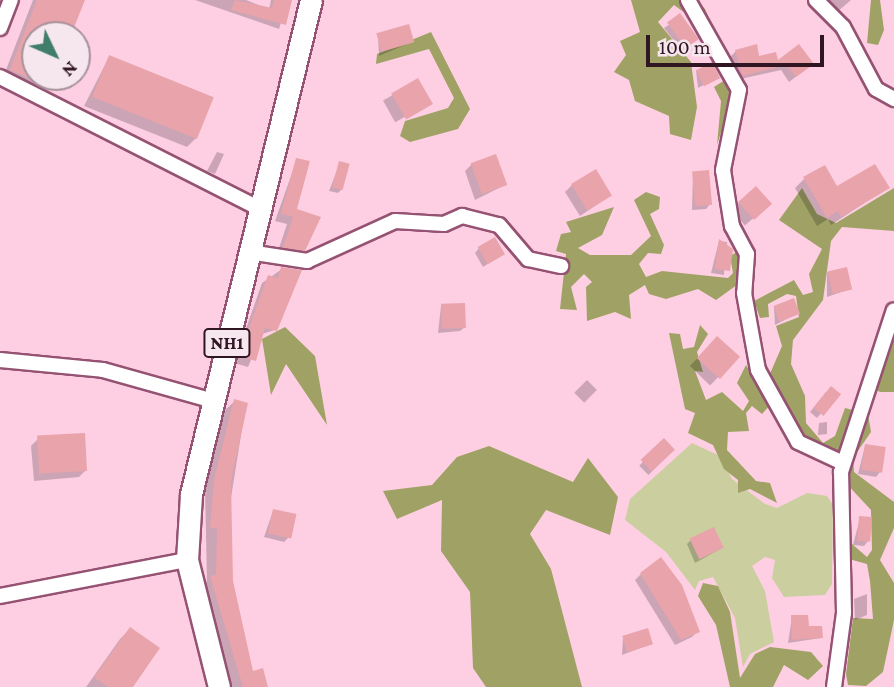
<!DOCTYPE html>
<style>
body{margin:0}
#map{position:relative;width:894px;height:687px;overflow:hidden;background:#fecfe3;font-family:"Crimson Pro",serif}
div>[style]{position:absolute}
.green>*{inset:0;background:#cbce9f}
.forest>*{inset:0;background:#9fa264}
.shadow>*{inset:0;background:#0003;transform-origin:0 0}
.building>*{inset:0;background:#e9a3ab;transform-origin:0 0}
.roads{filter:drop-shadow(2px 0 #955272) drop-shadow(-2px 0 #955272) drop-shadow(0 2px #955272) drop-shadow(0 -2px #955272)}
.minor>*{height:14px;margin:-7px;padding:0 7px;transform-origin:7px;border-radius:7px;background:#fff}
.highway>*{height:21px;margin:-10.5px;padding:0 10.5px;transform-origin:10.5px;border-radius:10.5px;background:#fff}
span{translate:-50% -50%;white-space:nowrap;text-align:center;line-height:1.15;-webkit-text-stroke:7px #f6e6ed;paint-order:stroke}
.shield-label span{padding:2px 5px;background:#f6e6ed;border:2px solid;border-radius:5px;-webkit-text-stroke-width:0}
.shield-label{font-size:19px;color:#301522;font-weight:700}
.north{position:absolute;left:21px;top:21px;width:70px;height:70px;box-sizing:border-box;background:#f6e6ed;border:2px solid #a7929c;border-radius:50%;rotate:134deg;font-size:19px;font-weight:700;line-height:28px;text-align:center;color:#301522}
.north::after{content:'';display:block;margin:auto;width:24px;height:32px;background:#407e6b;clip-path:polygon(50% 0,100% 100%,50% 72%,0 100%)}
.scale{position:absolute;left:646px;top:35px;width:178px;height:32px;box-sizing:border-box;border:4px solid #301522;border-top:0;padding-left:9px;font-size:21px;line-height:24px;white-space:nowrap;color:#301522;-webkit-text-stroke:5px #f6e6ed;paint-order:stroke}
</style>
<div id="map">
<div class="green">
<div style="clip-path:polygon(692px 443px,720px 456px,732px 479px,765px 504px,777px 508px,807px 493px,827px 496px,833px 505px,832px 584px,825px 595px,784px 597px,772px 578px,775px 560px,765px 557px,752px 566px,765px 591px,774px 642px,750px 654px,743px 667px,735px 618px,713px 577px,699px 581px,695px 590px,666px 552px,625px 520px,630px 499px)"></div>
</div>
<div class="forest">
<div style="clip-path:polygon(631px 0,697px 0,705px 9px,709px 18px,696px 21px,674px 5px,658px 22px,691px 62px,697px 107px,691px 140px,670px 134px,669px 116px,635px 101px,629px 80px,614px 72px,626px 55px,620px 41px,640px 32px)"></div>
<div style="clip-path:polygon(871px 0,880px 0,884px 30px,878px 45px,867px 43px)"></div>
<div style="clip-path:polygon(431px 32px,470px 109px,458px 129px,410px 142px,400px 136px,405px 121px,448px 108px,454px 98px,429px 49px,376px 64px,377px 54px)"></div>
<div style="clip-path:polygon(725px 80px,733px 94px,717px 145px,721px 101px,714px 87px)"></div>
<div style="clip-path:polygon(802px 188px,817px 214px,836px 223px,894px 188px,894px 231px,842px 227px,831px 241px,823px 300px,793px 340px,791px 364px,805px 396px,806px 423px,823px 443px,835px 436px,845px 408px,868px 414px,871px 432px,853px 458px,854px 472px,894px 502px,894px 528px,880px 560px,894px 583px,894px 620px,883px 672px,866px 686px,848px 685px,846px 674px,853px 618px,873px 619px,870px 581px,867px 564px,849px 559px,852px 544px,867px 557px,872px 550px,871px 510px,844px 481px,844px 471px,806px 444px,769px 376px,782px 346px,776px 326px,799px 317px,796px 296px,787px 294px,768px 304px,769px 317px,760px 318px,754px 301px,794px 280px,803px 295px,813px 292px,809px 274px,822px 249px,779px 220px)"></div>
<div style="clip-path:polygon(646px 192px,660px 197px,659px 209px,650px 214px,664px 245px,661px 254px,648px 253px,639px 264px,646px 277px,662px 271px,728px 278px,733px 273px,730px 256px,737px 252px,741px 282px,716px 300px,698px 289px,666px 299px,649px 294px,645px 285px,629px 295px,631px 319px,615px 312px,587px 321px,586px 287px,592px 282px,584px 274px,571px 287px,577px 310px,560px 309px,566px 254px,556px 251px,561px 234px,571px 232px,566px 222px,614px 207px,602px 235px,578px 248px,590px 255px,631px 255px,651px 236px,634px 200px)"></div>
<div style="clip-path:polygon(894px 323px,894px 392px,880px 392px,873px 388px)"></div>
<div style="clip-path:polygon(700px 325px,708px 334px,697px 352px,703px 372px,695px 371px,706px 400px,722px 392px,743px 411px,749px 401px,737px 383px,746px 365px,771px 404px,762px 414px,752px 406px,746px 413px,749px 431px,728px 432px,727px 450px,756px 481px,770px 483px,777px 503px,750px 489px,738px 493px,738px 480px,724px 469px,713px 445px,688px 433px,695px 413px,685px 409px,669px 333px,680px 334px,683px 349px,694px 347px)"></div>
<div style="clip-path:polygon(285px 327px,315px 356px,327px 425px,286px 364px,271px 395px,262px 339px)"></div>
<div style="clip-path:polygon(489px 446px,573px 482px,588px 458px,618px 497px,610px 535px,546px 510px,530px 534px,551px 569px,582px 687px,486px 687px,473px 668px,470px 592px,441px 551px,442px 500px,397px 519px,383px 491px,432px 485px,457px 457px)"></div>
<div style="clip-path:polygon(703px 583px,718px 586px,730px 612px,740px 678px,755px 654px,770px 647px,811px 652px,823px 666px,808px 680px,784px 665px,773px 687px,730px 687px,716px 625px,698px 596px)"></div>
</div>
<div class="shadow">
<div style="clip-path:polygon(33px 0,83px 0,69px 35px,35px 35px,35px 77px,53px 77px,41px 95px,2px 80px)"></div>
<div style="clip-path:polygon(195px 0,246px 0,269px 9px,271px 0,288px 0,279px 29px)"></div>
<div style="clip-path:polygon(828px 0,851px 0,836px 13px)"></div>
<div style="clip-path:polygon(681px 17px,693px 43px,682px 51px,664px 28px)"></div>
<div style="clip-path:polygon(378px 36px,412px 42px,379px 56px)"></div>
<div style="clip-path:polygon(799px 46px,806px 69px,789px 82px,781px 70px,736px 80px,730px 57px,736px 51px,777px 63px)"></div>
<div style="clip-path:polygon(109px 57px,196px 138px,187px 147px,84px 106px)"></div>
<div style="clip-path:polygon(696px 70px,717px 78px,698px 88px)"></div>
<div style="left:418px;top:81px;width:25px;height:40px;rotate:61deg"></div>
<div style="clip-path:polygon(217px 152px,224px 154px,215px 174px,207px 171px)"></div>
<div style="clip-path:polygon(297px 159px,295px 210px,304px 250px,297px 257px,277px 254px,287px 224px,275px 221px)"></div>
<div style="clip-path:polygon(340px 163px,342px 189px,338px 193px,329px 191px)"></div>
<div style="clip-path:polygon(472px 164px,505px 185px,475px 200px,465px 171px)"></div>
<div style="clip-path:polygon(693px 174px,710px 204px,706px 209px,692px 210px)"></div>
<div style="clip-path:polygon(804px 179px,837px 189px,887px 188px,831px 225px,828px 219px,817px 226px,795px 188px)"></div>
<div style="clip-path:polygon(572px 185px,610px 196px,580px 216px,565px 192px)"></div>
<div style="left:756px;top:188px;width:21px;height:33px;rotate:49deg"></div>
<div style="clip-path:polygon(719px 241px,727px 242px,724px 275px,711px 273px)"></div>
<div style="clip-path:polygon(479px 248px,503px 254px,483px 267px,475px 253px)"></div>
<div style="clip-path:polygon(282px 269px,275px 330px,262px 334px,248px 367px,234px 363px,262px 283px)"></div>
<div style="clip-path:polygon(827px 272px,850px 289px,827px 297px)"></div>
<div style="clip-path:polygon(441px 306px,465px 327px,460px 331px,438px 333px)"></div>
<div style="clip-path:polygon(774px 308px,798px 313px,775px 325px)"></div>
<div style="left:717px;top:338px;width:28px;height:39px;rotate:44deg"></div>
<div style="left:587px;top:380px;width:14px;height:18px;rotate:45deg"></div>
<div style="clip-path:polygon(826px 392px,838px 394px,817px 418px,810px 412px)"></div>
<div style="clip-path:polygon(235px 401px,246px 404px,226px 529px,232px 529px,231px 581px,252px 673px,266px 687px,228px 687px,201px 587px,207px 581px,205px 490px,225px 410px)"></div>
<div style="clip-path:polygon(827px 422px,827px 434px,818px 435px,819px 423px)"></div>
<div style="clip-path:polygon(38px 439px,86px 470px,79px 477px,34px 481px,31px 446px)"></div>
<div style="left:664px;top:441px;width:13px;height:35px;rotate:45deg"></div>
<div style="clip-path:polygon(865px 446px,880px 472px,876px 477px,858px 474px)"></div>
<div style="clip-path:polygon(273px 511px,289px 537px,284px 542px,264px 537px)"></div>
<div style="clip-path:polygon(860px 518px,868px 541px,864px 546px,853px 545px)"></div>
<div style="clip-path:polygon(691px 540px,722px 548px,695px 563px,687px 544px)"></div>
<div style="clip-path:polygon(641px 574px,698px 631px,692px 637px,675px 645px,635px 580px)"></div>
<div style="clip-path:polygon(867px 594px,867px 615px,855px 620px,854px 599px)"></div>
<div style="clip-path:polygon(792px 617px,821px 638px,788px 643px)"></div>
<div style="clip-path:polygon(130px 629px,131px 687px,86px 687px,120px 639px)"></div>
<div style="clip-path:polygon(623px 638px,651px 644px,622px 655px)"></div>
</div>
<div class="building">
<div style="clip-path:polygon(37px 0,85px 0,71px 35px,35px 35px,35px 80px,10px 70px)"></div>
<div style="clip-path:polygon(235px 0,272px 8px,274px 0,292px 0,286px 25px,231px 10px)"></div>
<div style="left:680px;top:13px;width:32px;height:16px;rotate:54deg"></div>
<div style="left:409px;top:24px;width:19px;height:34px;rotate:74deg"></div>
<div style="clip-path:polygon(757px 44px,759px 56px,776px 52px,778px 60px,799px 44px,814px 64px,796px 77px,787px 65px,742px 76px,735px 50px)"></div>
<div style="left:109px;top:55px;width:113px;height:45px;rotate:22deg"></div>
<div style="left:712px;top:62px;width:18px;height:18px;rotate:63deg"></div>
<div style="left:418px;top:78px;width:30px;height:31px;rotate:60deg"></div>
<div style="left:496px;top:154px;width:33px;height:27px;rotate:70deg"></div>
<div style="clip-path:polygon(296px 158px,310px 161px,297px 209px,321px 217px,305px 251px,283px 248px,293px 217px,281px 214px)"></div>
<div style="left:339px;top:161px;width:11px;height:27px;rotate:15deg"></div>
<div style="clip-path:polygon(875px 164px,890px 188px,841px 217px,838px 211px,827px 218px,803px 177px,825px 165px,837px 186px)"></div>
<div style="left:596px;top:169px;width:31px;height:29px;rotate:59deg"></div>
<div style="left:709px;top:170px;width:35px;height:17px;rotate:85deg"></div>
<div style="left:756px;top:186px;width:24px;height:24px;rotate:48deg"></div>
<div style="left:495px;top:237px;width:20px;height:20px;rotate:60deg"></div>
<div style="clip-path:polygon(719px 239px,733px 249px,730px 271px,715px 269px)"></div>
<div style="clip-path:polygon(281px 267px,302px 270px,277px 331px,265px 328px,256px 361px,239px 356px,268px 275px,278px 278px)"></div>
<div style="left:847px;top:267px;width:23px;height:20px;rotate:77deg"></div>
<div style="left:794px;top:298px;width:17px;height:22px;rotate:69deg"></div>
<div style="left:465px;top:303px;width:25px;height:24px;rotate:88deg"></div>
<div style="left:717px;top:336px;width:31px;height:30px;rotate:42deg"></div>
<div style="left:831px;top:386px;width:13px;height:28px;rotate:39deg"></div>
<div style="clip-path:polygon(234px 399px,248px 403px,231px 481px,233px 581px,253px 671px,263px 668px,268px 687px,243px 687px,210px 576px,216px 575px,217px 528px,210px 528px,214px 480px)"></div>
<div style="left:85px;top:433px;width:38px;height:48px;rotate:87deg"></div>
<div style="left:664px;top:438px;width:16px;height:32px;rotate:47deg"></div>
<div style="left:865px;top:444px;width:21px;height:26px;rotate:8deg"></div>
<div style="left:273px;top:509px;width:24px;height:25px;rotate:12deg"></div>
<div style="left:859px;top:516px;width:13px;height:25px;rotate:4deg"></div>
<div style="left:714px;top:527px;width:23px;height:27px;rotate:65deg"></div>
<div style="clip-path:polygon(661px 557px,682px 585px,700px 632px,681px 640px,640px 573px)"></div>
<div style="clip-path:polygon(791px 615px,808px 615px,809px 626px,822px 626px,823px 638px,792px 640px)"></div>
<div style="clip-path:polygon(130px 627px,160px 648px,133px 687px,108px 687px,94px 677px)"></div>
<div style="left:648px;top:628px;width:17px;height:27px;rotate:73deg"></div>
</div>
<div class="roads">
<div class="minor">
<div style="left:688px;top:0;width:103px;rotate:60.5deg"></div>
<div style="left:739px;top:90px;width:82px;rotate:101.3deg"></div>
<div style="left:723px;top:170px;width:57px;rotate:80.9deg"></div>
<div style="left:732px;top:226px;width:32px;rotate:62deg"></div>
<div style="left:747px;top:254px;width:39px;rotate:94deg"></div>
<div style="left:744px;top:293px;width:78px;rotate:79.7deg"></div>
<div style="left:758px;top:370px;width:82px;rotate:60.9deg"></div>
<div style="left:798px;top:442px;width:50px;rotate:25deg"></div>
<div style="left:816px;top:0;width:38px;rotate:45deg"></div>
<div style="left:843px;top:27px;width:70px;rotate:62deg"></div>
<div style="left:876px;top:89px;width:21px;rotate:29deg"></div>
<div style="left:0;top:28px;width:30px;rotate:-69deg"></div>
<div style="left:0;top:77px;width:292px;rotate:26.9deg"></div>
<div style="left:249px;top:252px;width:59px;rotate:8.8deg"></div>
<div style="left:307px;top:261px;width:97px;rotate:-24.4deg"></div>
<div style="left:395px;top:221px;width:49px;rotate:3.5deg"></div>
<div style="left:444px;top:224px;width:20px;rotate:-24deg"></div>
<div style="left:462px;top:216px;width:38px;rotate:14deg"></div>
<div style="left:499px;top:225px;width:45px;rotate:49.5deg"></div>
<div style="left:528px;top:259px;width:34px;rotate:12deg"></div>
<div style="left:0;top:360px;width:103px;rotate:5.5deg"></div>
<div style="left:103px;top:370px;width:114px;rotate:15.7deg"></div>
<div style="left:0;top:596px;width:190px;rotate:-10.9deg"></div>
<div style="left:834px;top:687px;width:75px;rotate:-82.3deg"></div>
<div style="left:844px;top:613px;width:141px;rotate:-91.2deg"></div>
<div style="left:841px;top:472px;width:170px;rotate:-71.9deg"></div>
</div>
<div class="highway">
<div style="left:219px;top:687px;width:131px;rotate:-104.1deg"></div>
<div style="left:187px;top:560px;width:66px;rotate:-86.5deg"></div>
<div style="left:191px;top:494px;width:508px;rotate:-76.35deg"></div>
</div>
</div>
<div class="shield-label">
<span style="left:227px;top:343px">NH1</span>
</div>
<div class="north">N</div>
<div class="scale">100 m</div>
</div>
